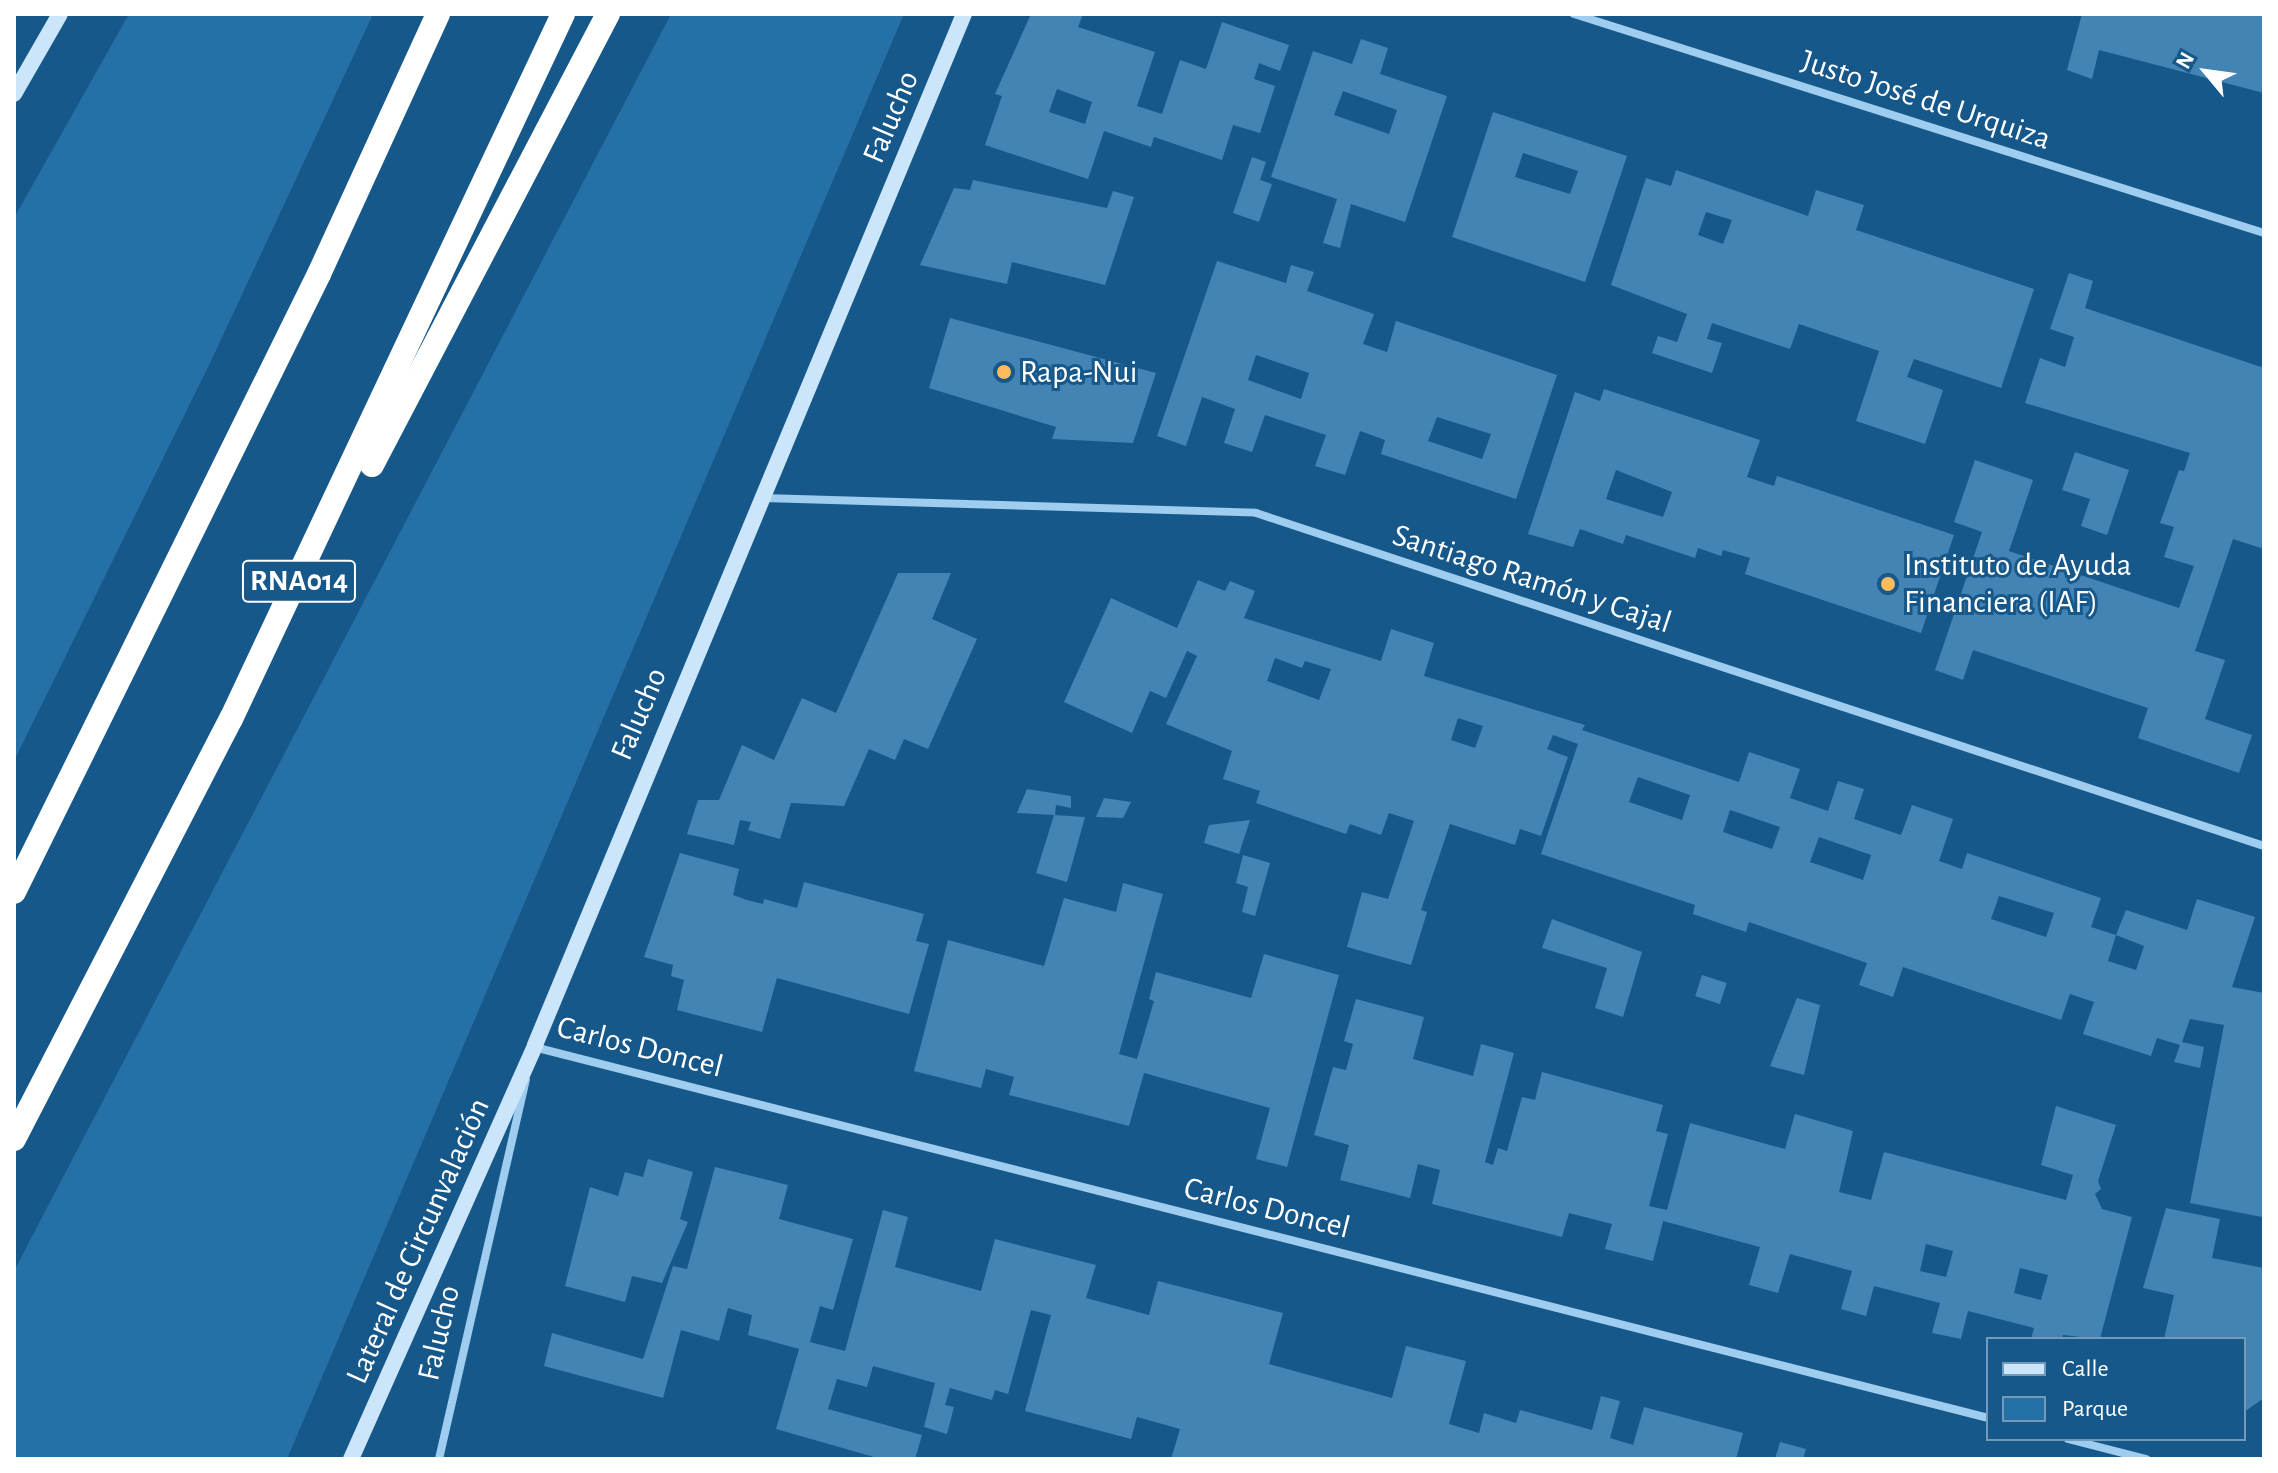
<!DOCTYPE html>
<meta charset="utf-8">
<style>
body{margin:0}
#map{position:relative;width:2278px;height:1473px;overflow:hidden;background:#16588a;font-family:"Alegreya Sans",sans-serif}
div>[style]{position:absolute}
.green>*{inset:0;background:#2571a7}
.building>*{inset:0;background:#4384b5;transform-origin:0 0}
.street>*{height:8px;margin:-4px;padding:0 4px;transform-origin:4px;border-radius:4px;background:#9ecdef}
.secondary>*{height:16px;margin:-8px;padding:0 8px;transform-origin:8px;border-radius:8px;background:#cbe6fa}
.highway>*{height:24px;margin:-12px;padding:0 12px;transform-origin:12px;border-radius:12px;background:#fff}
.dots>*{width:22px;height:22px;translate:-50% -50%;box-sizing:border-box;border:4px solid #16588a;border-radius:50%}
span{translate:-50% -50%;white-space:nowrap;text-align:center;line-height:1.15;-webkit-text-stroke:6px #16588a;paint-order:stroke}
.shield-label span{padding:2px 6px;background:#16588a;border:2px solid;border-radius:6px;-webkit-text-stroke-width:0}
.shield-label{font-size:30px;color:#fff;font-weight:700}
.street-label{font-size:32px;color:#fff}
.poi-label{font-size:32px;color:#fff}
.left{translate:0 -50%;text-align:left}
.frame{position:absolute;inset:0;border:16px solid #fff;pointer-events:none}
.legend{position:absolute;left:1986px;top:1337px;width:260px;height:104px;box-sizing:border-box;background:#16588a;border:2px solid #739bb9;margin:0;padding:10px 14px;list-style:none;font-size:24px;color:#fff}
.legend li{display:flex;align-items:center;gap:16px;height:40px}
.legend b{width:40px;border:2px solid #739bb9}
.north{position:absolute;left:2166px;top:32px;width:80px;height:80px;-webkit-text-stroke:6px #16588a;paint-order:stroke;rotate:299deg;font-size:22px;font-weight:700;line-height:32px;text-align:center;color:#fff}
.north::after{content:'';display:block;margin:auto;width:28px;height:36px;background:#fff;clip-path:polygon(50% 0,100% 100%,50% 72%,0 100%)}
</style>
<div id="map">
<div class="green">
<div style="clip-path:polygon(129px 14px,373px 14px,211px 361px,14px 761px,14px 218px)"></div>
<div style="clip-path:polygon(671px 14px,904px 14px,287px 1459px,14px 1459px,14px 1271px)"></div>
</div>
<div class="building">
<div style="clip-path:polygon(evenodd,1031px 14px,1083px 14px,1078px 27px,1155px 52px,1137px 106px,1162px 114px,1180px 60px,1206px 69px,1222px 22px,1289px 45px,1280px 71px,1259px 63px,1254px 79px,1275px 86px,1260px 133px,1233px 125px,1222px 160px,1154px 137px,1151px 147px,1104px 131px,1088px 179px,985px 145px,1002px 96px,995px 94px,1031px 14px,1057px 89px,1092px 102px,1085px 124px,1049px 112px,1057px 89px)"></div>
<div style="clip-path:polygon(2082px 14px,2264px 14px,2264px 93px,2099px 50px,2092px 79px,2067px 70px)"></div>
<div style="clip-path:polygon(evenodd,1361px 39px,1388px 48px,1380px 74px,1447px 96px,1405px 222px,1351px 204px,1340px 248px,1323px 243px,1337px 199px,1271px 177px,1313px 51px,1352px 64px,1361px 39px,1343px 91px,1397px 110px,1389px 134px,1334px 115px,1343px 91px)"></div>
<div style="clip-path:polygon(evenodd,1493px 112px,1627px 156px,1585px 282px,1452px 237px,1493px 112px,1523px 153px,1578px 171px,1570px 194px,1515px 177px,1523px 153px)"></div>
<div style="clip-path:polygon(1252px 157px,1266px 162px,1260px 180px,1272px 184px,1259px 222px,1233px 213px)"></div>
<div style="clip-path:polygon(evenodd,1676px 170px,1808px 216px,1816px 190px,1841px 198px,1864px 205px,1856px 230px,2034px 289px,2001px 388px,1914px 359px,1907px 377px,1943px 390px,1925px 444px,1856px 421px,1879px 351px,1799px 324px,1790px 349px,1712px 323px,1707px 339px,1722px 343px,1712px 373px,1652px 353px,1658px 336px,1677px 342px,1687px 314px,1611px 285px,1646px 178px,1671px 186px,1676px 170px,1706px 212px,1732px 220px,1723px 244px,1698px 235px,1706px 212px)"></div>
<div style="clip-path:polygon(973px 180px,1107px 208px,1113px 191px,1134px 197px,1105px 285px,1012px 262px,1007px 284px,920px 265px,954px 188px,970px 190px)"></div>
<div style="clip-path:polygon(evenodd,1217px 261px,1286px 283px,1291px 265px,1314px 272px,1307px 291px,1374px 314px,1363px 344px,1387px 352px,1396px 321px,1557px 375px,1516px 499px,1381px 454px,1385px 440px,1360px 431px,1345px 475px,1315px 466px,1326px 435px,1265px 415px,1252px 452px,1224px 443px,1235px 409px,1202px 397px,1186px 446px,1157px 436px,1217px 261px,1256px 355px,1309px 373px,1301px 399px,1248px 380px,1256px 355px,1217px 261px,1437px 417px,1491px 434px,1482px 459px,1428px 441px,1437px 417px)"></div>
<div style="clip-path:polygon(2069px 273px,2093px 281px,2085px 308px,2261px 367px,2264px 360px,2264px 549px,2233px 539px,2195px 651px,2225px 660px,2205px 719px,2252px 735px,2239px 773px,2138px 738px,2148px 708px,2114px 697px,1973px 650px,1963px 680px,1935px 670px,1982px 532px,1954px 522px,1975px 460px,2033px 480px,2009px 551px,2179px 608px,2194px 566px,2164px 557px,2174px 527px,2160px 523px,2179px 470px,2184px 471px,2190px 453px,2025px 403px,2040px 358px,2065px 367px,2074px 337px,2050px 329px)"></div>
<div style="clip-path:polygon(950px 318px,1156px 373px,1133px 443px,1052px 439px,1056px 427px,929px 388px)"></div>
<div style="clip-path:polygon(evenodd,1604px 389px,1760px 440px,1747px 477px,1774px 486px,1777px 476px,1954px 535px,1921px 633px,1745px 574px,1750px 558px,1723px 550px,1721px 556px,1698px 548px,1695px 558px,1626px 535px,1623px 544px,1580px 529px,1573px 547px,1528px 534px,1575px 392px,1600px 401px,1604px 389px,1616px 470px,1672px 492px,1663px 517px,1606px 499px,1616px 470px)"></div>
<div style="clip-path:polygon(2075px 452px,2129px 470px,2107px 535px,2081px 526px,2090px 499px,2062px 490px)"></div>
<div style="clip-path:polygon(898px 573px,951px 573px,932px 619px,977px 639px,928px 749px,904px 739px,895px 760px,869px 749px,844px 806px,791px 803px,780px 839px,748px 830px,751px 822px,740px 820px,734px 845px,687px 834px,698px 800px,719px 800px,742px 745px,774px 760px,802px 698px,836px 713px)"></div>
<div style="clip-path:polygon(evenodd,1198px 580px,1225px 591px,1230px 581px,1255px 591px,1244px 618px,1381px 661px,1391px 629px,1434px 643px,1424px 676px,1585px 725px,1582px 730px,1739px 782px,1749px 752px,1800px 769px,1790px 798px,1828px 811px,1838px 781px,1864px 789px,1854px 819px,1901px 835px,1912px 805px,1953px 819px,1939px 861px,1962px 869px,1967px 853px,2101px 898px,2091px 927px,2116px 935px,2126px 910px,2187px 930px,2197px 899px,2255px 917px,2232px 987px,2264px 993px,2264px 1228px,2262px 1217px,2190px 1203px,2224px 1025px,2190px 1019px,2182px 1042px,2204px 1047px,2200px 1068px,2174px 1062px,2180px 1045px,2157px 1038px,2151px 1056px,2083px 1034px,2094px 1002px,2070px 994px,2061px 1020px,1903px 967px,1893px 997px,1859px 985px,1867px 963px,1749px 922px,1746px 932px,1719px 923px,1693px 914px,1695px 905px,1541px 854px,1578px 744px,1553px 735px,1547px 749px,1568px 757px,1541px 836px,1520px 829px,1515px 845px,1450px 824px,1421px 910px,1427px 912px,1411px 965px,1347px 947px,1362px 892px,1388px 899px,1414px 821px,1389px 813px,1381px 835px,1350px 824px,1346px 834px,1256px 803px,1260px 791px,1223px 779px,1232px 751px,1166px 724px,1197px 656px,1187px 651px,1166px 698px,1150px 691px,1132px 733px,1064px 702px,1111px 598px,1177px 628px,1198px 580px,1275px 658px,1302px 668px,1305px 661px,1331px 669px,1319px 700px,1267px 681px,1275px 658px,1198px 580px,1458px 718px,1483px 726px,1475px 748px,1451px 740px,1458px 718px,1198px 580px,1638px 777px,1690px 795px,1682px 820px,1629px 802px,1638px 777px,1198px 580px,1730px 810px,1780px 827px,1772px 849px,1723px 832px,1730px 810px,1198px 580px,1819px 837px,1871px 855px,1863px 880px,1810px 862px,1819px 837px,1198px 580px,1999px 896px,2054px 913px,2046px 937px,1991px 919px,1999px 896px,1198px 580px,2116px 935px,2144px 946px,2136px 970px,2108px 961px,2116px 935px)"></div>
<div style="clip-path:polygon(1027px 789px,1071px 796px,1071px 808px,1056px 805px,1055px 815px,1017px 813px)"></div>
<div style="clip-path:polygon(1104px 798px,1131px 802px,1123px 818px,1096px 817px)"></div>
<div style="clip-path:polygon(1054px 815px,1085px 817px,1067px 882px,1036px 873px)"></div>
<div style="clip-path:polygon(1250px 820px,1239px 854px,1204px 843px,1209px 825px)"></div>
<div style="clip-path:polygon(680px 853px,739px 869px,733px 895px,747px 900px,763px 904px,764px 899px,797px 908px,804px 882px,924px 914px,916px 941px,929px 944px,909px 1014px,777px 978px,762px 1032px,677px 1010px,684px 980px,671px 976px,673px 965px,644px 957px)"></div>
<div style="clip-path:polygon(1243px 855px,1270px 863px,1255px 916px,1242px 912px,1248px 887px,1236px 883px)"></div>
<div style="clip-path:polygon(1123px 883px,1163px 894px,1119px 1054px,1137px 1059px,1154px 1001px,1149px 999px,1156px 972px,1251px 998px,1264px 954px,1339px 975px,1287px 1167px,1256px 1159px,1270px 1108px,1144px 1073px,1129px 1126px,1009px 1095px,1014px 1077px,986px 1069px,981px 1088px,914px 1071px,948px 940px,1044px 966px,1064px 898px,1116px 912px)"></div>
<div style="clip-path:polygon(1552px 919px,1642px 952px,1623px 1017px,1595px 1008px,1607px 968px,1542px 948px)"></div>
<div style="left:1702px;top:975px;width:26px;height:22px;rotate:18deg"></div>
<div style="clip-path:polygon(1797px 998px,1820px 1005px,1804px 1075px,1770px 1066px)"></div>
<div style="clip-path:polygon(evenodd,1356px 999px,1424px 1017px,1413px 1059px,1473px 1076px,1481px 1044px,1514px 1053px,1485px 1162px,1493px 1165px,1498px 1148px,1507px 1151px,1522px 1097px,1535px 1100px,1542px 1072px,1663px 1105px,1656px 1131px,1668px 1134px,1649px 1206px,1667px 1210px,1690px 1123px,1785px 1149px,1795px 1114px,1853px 1131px,1839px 1192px,1871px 1200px,1884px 1152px,2066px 1200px,2073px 1175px,2041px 1165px,2056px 1106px,2116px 1125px,2098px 1181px,2101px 1189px,2095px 1194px,2102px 1209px,2132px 1217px,2100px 1339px,2063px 1335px,2062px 1339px,2031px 1339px,2034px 1328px,1968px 1311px,1961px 1339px,1932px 1333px,1940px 1303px,1874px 1286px,1866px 1316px,1841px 1309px,1852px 1271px,1790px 1254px,1778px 1293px,1749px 1285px,1760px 1247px,1663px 1221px,1653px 1261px,1605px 1249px,1612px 1224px,1569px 1213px,1562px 1237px,1432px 1204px,1440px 1170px,1418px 1164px,1410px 1198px,1340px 1180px,1349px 1145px,1314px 1135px,1333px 1067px,1346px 1070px,1353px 1044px,1344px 1041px,1356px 999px,1926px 1244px,1953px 1251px,1946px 1277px,1920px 1271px,1926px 1244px,1356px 999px,2020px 1268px,2048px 1275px,2041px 1300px,2014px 1293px,2020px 1268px)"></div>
<div style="clip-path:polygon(648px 1159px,693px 1172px,680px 1219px,688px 1222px,662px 1283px,632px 1276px,625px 1302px,565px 1286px,590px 1187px,618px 1196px,625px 1172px,643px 1177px)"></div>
<div style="clip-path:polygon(715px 1167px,788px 1185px,779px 1219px,853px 1239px,833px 1310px,820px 1306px,810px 1342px,845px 1351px,883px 1210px,908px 1217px,895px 1267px,981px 1291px,995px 1239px,1096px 1265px,1086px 1298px,1149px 1315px,1158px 1281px,1283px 1313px,1269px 1364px,1392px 1398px,1406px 1346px,1466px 1361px,1449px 1424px,1479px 1433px,1484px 1413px,1516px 1423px,1520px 1410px,1592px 1430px,1601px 1396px,1620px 1401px,1610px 1438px,1633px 1445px,1644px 1407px,1743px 1433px,1736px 1459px,1171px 1459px,1180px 1429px,1137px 1417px,1131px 1439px,1025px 1411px,1051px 1315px,1031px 1310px,1008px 1394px,995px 1390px,992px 1400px,950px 1388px,945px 1405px,954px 1407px,947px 1434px,924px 1427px,935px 1383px,873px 1366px,867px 1387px,837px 1379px,828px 1409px,922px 1435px,915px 1459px,881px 1459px,776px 1429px,799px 1349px,748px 1335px,752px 1315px,728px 1308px,719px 1341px,681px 1330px,663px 1398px,544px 1366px,552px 1333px,643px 1359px,673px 1266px,687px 1269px)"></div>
<div style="clip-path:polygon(2166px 1208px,2220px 1219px,2212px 1258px,2264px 1268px,2264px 1398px,2244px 1412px,2244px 1339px,2164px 1339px,2174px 1295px,2143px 1288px)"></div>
<div style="clip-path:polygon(1780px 1442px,1806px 1449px,1803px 1459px,1775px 1459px)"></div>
</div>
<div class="street">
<div style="left:1574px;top:14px;width:724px;rotate:17.61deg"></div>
<div style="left:763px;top:498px;width:493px;rotate:1.7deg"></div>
<div style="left:1256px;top:513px;width:1062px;rotate:18.28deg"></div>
<div style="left:534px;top:1047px;width:1501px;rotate:14.31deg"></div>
<div style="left:2068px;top:1439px;width:81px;rotate:14.4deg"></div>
<div style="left:439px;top:1459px;width:389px;rotate:-77.1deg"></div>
</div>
<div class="secondary">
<div style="left:14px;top:94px;width:92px;rotate:-60.1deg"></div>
<div style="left:351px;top:1459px;width:453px;rotate:-66deg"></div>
<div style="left:535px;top:1045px;width:1117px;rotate:-67.41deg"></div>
</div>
<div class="highway">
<div style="left:372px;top:465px;width:509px;rotate:-62.38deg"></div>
<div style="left:14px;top:892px;width:689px;rotate:-63.73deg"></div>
<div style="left:319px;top:274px;width:286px;rotate:-65.4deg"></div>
<div style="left:14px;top:1139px;width:473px;rotate:-62.7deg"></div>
<div style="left:231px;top:719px;width:779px;rotate:-64.78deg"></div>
</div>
<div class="dots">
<div style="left:1004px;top:372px;background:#ffbb5c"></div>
<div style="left:1888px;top:584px;background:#ffbb5c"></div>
</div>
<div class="shield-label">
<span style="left:299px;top:581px">RNA014</span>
</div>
<div class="street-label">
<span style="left:1926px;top:100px;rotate:18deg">Justo José de Urquiza</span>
<span style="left:891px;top:117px;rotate:-67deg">Falucho</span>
<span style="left:1532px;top:579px;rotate:18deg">Santiago Ramón y Cajal</span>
<span style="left:639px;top:714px;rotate:-67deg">Falucho</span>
<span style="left:640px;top:1047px;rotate:14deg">Carlos Doncel</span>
<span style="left:1267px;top:1208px;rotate:14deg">Carlos Doncel</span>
<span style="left:418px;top:1241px;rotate:-66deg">Lateral de Circunvalación</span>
<span style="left:439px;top:1333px;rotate:-77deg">Falucho</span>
</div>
<div class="poi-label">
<span class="left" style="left:1020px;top:372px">Rapa-Nui</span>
<span class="left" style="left:1904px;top:584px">Instituto de Ayuda<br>Financiera (IAF)</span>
</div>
<div class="frame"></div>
<ul class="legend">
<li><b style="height:10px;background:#cbe6fa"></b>Calle</li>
<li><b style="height:22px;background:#2571a7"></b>Parque</li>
</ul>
<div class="north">N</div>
</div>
